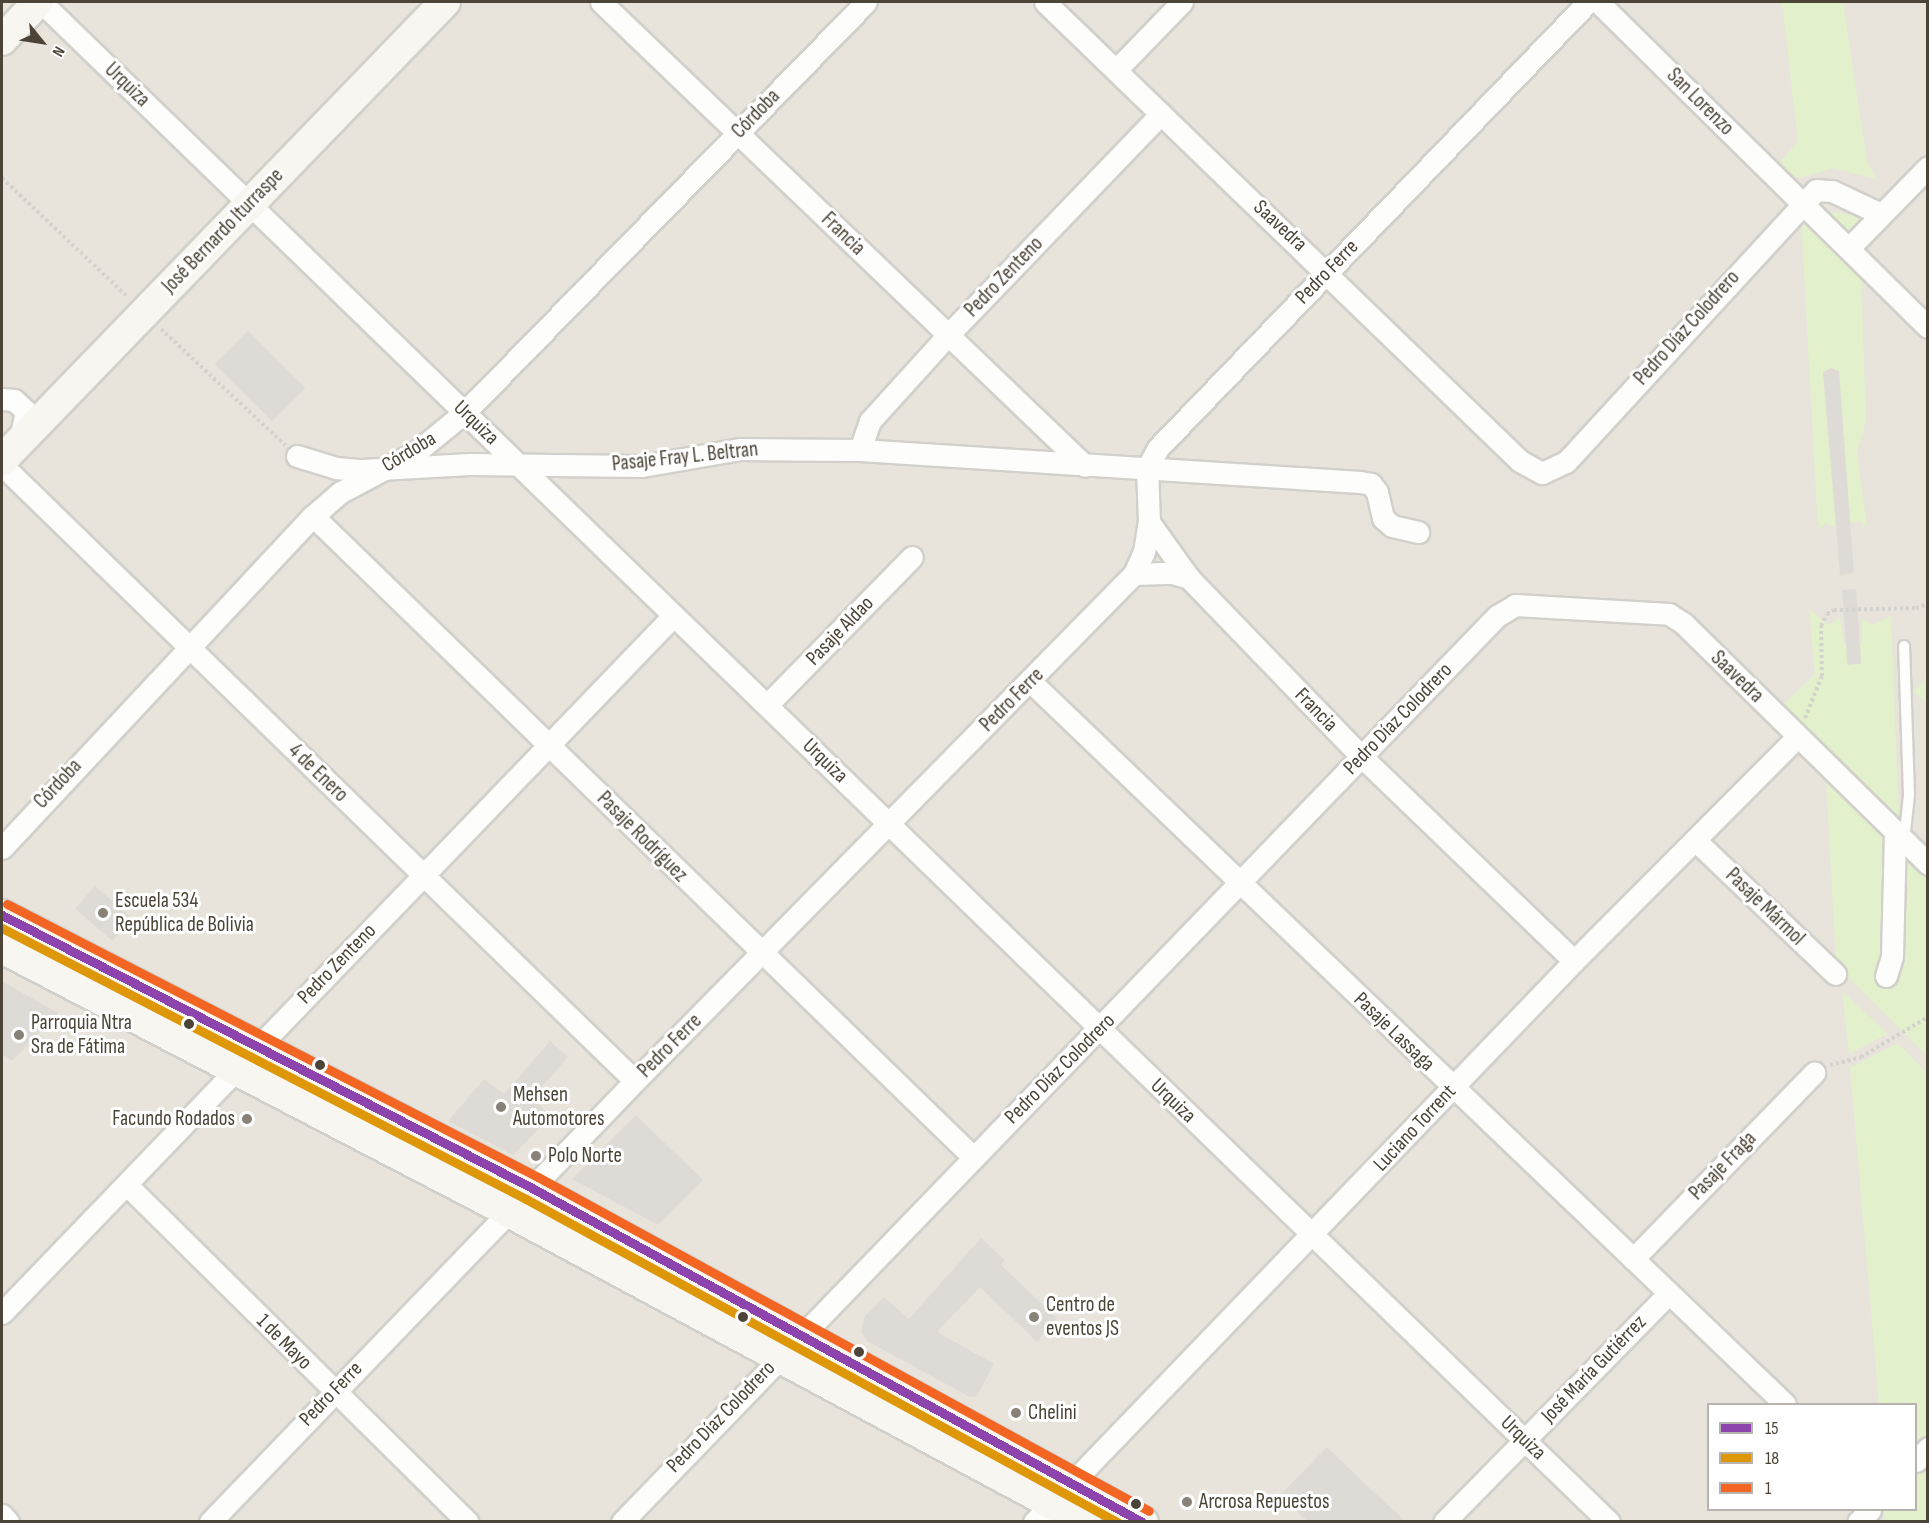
<!DOCTYPE html>
<meta charset="utf-8">
<style>
body{margin:0}
#map{position:relative;width:1929px;height:1523px;overflow:hidden;background:#f4f2ee;font-family:"Sofia Sans Condensed",sans-serif}
div>[style]{position:absolute}
.residential>*{inset:0;background:#e8e4db}
.green>*{inset:0;background:#e2f0cc}
.building>*{inset:0;background:#dedbd6;transform-origin:0 0}
.path>*{height:4px;margin-top:-2px;transform-origin:0;background:repeating-linear-gradient(90deg,#d4d2cc 0 3px,transparent 0 6px)}
.roads{filter:drop-shadow(2px 0 #d2d0cb) drop-shadow(-2px 0 #d2d0cb) drop-shadow(0 2px #d2d0cb) drop-shadow(0 -2px #d2d0cb)}
.lane>*{height:10px;margin:-5px;padding:0 5px;transform-origin:5px;border-radius:5px;background:#fdfdfc}
.street>*{height:21px;margin:-10.5px;padding:0 10.5px;transform-origin:10.5px;border-radius:10.5px;background:#fdfdfc}
.secondary>*{height:30px;margin:-15px;padding:0 15px;transform-origin:15px;border-radius:15px;background:#f7f6f1}
.bus-1>*{height:9px;margin:-4.5px;padding:0 4.5px;transform-origin:4.5px;border-radius:4.5px;background:#8e44ad}
.bus-2>*{height:9px;margin:-4.5px;padding:0 4.5px;transform-origin:4.5px;border-radius:4.5px;background:#dd9708}
.bus-3>*{height:9px;margin:-4.5px;padding:0 4.5px;transform-origin:4.5px;border-radius:4.5px;background:#f26522}
.dots>*{width:16px;height:16px;translate:-50% -50%;box-sizing:border-box;border:3px solid #fff;border-radius:50%}
span{translate:-50% -50%;white-space:nowrap;text-align:center;line-height:1.15;-webkit-text-stroke:6px #fff;paint-order:stroke}
.street-label{font-size:21px;color:#4c4437}
.poi-label{font-size:21px;color:#4c4437}
.left{translate:0 -50%;text-align:left}
.right{translate:-100% -50%;text-align:right}
.frame{position:absolute;inset:0;border:3px solid #4c4437;pointer-events:none}
.legend{position:absolute;left:1707px;top:1403px;width:210px;height:108px;box-sizing:border-box;background:#fff;border:2px solid #b7b4af;margin:0;padding:8px 10px;list-style:none;font-size:18px;color:#4c4437}
.legend li{display:flex;align-items:center;gap:12px;height:30px}
.legend b{width:30px;border:2px solid #b7b4af}
.north{position:absolute;left:12px;top:12px;width:60px;height:60px;-webkit-text-stroke:4px #fff;paint-order:stroke;rotate:120deg;font-size:16px;font-weight:700;line-height:24px;text-align:center;color:#4c4437}
.north::after{content:'';display:block;margin:auto;width:21px;height:27px;background:#4c4437;clip-path:polygon(50% 0,100% 100%,50% 72%,0 100%)}
</style>
<div id="map">
<div class="residential">
<div style="clip-path:polygon(evenodd,2px 2px,1927px 2px,1927px 1521px,2px 1522px,2px 2px,1708px 1404px,1916px 1404px,1916px 1510px,1708px 1510px,1708px 1404px)"></div>
</div>
<div class="green">
<div style="clip-path:polygon(1782px 2px,1843px 2px,1867px 162px,1876px 179px,1833px 168px,1800px 178px,1776px 166px,1798px 142px)"></div>
<div style="clip-path:polygon(1817px 209px,1870px 218px,1849px 240px)"></div>
<div style="clip-path:polygon(1801px 218px,1861px 275px,1866px 421px,1857px 452px,1867px 528px,1860px 521px,1834px 527px,1826px 523px,1818px 530px)"></div>
<div style="clip-path:polygon(1809px 609px,1829px 625px,1840px 618px,1844px 644px,1862px 644px,1862px 619px,1873px 625px,1891px 616px,1899px 820px,1783px 705px,1815px 674px)"></div>
<div style="clip-path:polygon(1927px 677px,1927px 704px,1914px 691px)"></div>
<div style="clip-path:polygon(1826px 776px,1927px 876px,1927px 1056px,1836px 965px)"></div>
<div style="clip-path:polygon(1842px 991px,1888px 1034px,1849px 1054px)"></div>
<div style="clip-path:polygon(1898px 1043px,1927px 1073px,1928px 1434px,1916px 1446px,1916px 1404px,1879px 1404px,1850px 1068px)"></div>
<div style="clip-path:polygon(1927px 1463px,1927px 1521px,1885px 1521px,1884px 1510px,1916px 1510px,1916px 1475px)"></div>
</div>
<div class="building">
<div style="left:248px;top:331px;width:81px;height:47px;rotate:45deg"></div>
<div style="clip-path:polygon(1831px 368px,1839px 371px,1854px 573px,1840px 575px,1823px 372px)"></div>
<div style="left:1856px;top:589px;width:75px;height:14px;rotate:86deg"></div>
<div style="left:95px;top:886px;width:49px;height:30px;rotate:41deg"></div>
<div style="clip-path:polygon(2px 981px,58px 1013px,12px 1061px,2px 1054px)"></div>
<div style="clip-path:polygon(550px 1041px,568px 1057px,532px 1098px,551px 1116px,513px 1155px,448px 1121px,484px 1079px,504px 1094px)"></div>
<div style="clip-path:polygon(636px 1115px,703px 1180px,658px 1225px,572px 1179px)"></div>
<div style="clip-path:polygon(981px 1238px,1005px 1260px,1001px 1265px,1057px 1318px,1037px 1342px,980px 1287px,937px 1332px,994px 1364px,977px 1396px,970px 1397px,867px 1341px,861px 1331px,865px 1316px,884px 1297px,909px 1319px)"></div>
<div style="clip-path:polygon(1327px 1447px,1359px 1478px,1405px 1521px,1307px 1521px,1280px 1495px)"></div>
</div>
<div class="path">
<div style="left:2px;top:178px;width:173px;rotate:43.4deg"></div>
<div style="left:161px;top:329px;width:170px;rotate:43.1deg"></div>
<div style="left:1805px;top:718px;width:45px;rotate:-68deg"></div>
<div style="left:1822px;top:676px;width:50px;rotate:-91.1deg"></div>
<div style="left:1821px;top:626px;width:13px;rotate:-63deg"></div>
<div style="left:1827px;top:614px;width:8px;rotate:-30deg"></div>
<div style="left:1834px;top:610px;width:82px;rotate:-1.4deg"></div>
<div style="left:1916px;top:608px;width:13px;rotate:-18deg"></div>
<div style="left:1830px;top:1065px;width:32px;rotate:-14deg"></div>
<div style="left:1861px;top:1057px;width:78px;rotate:-30.8deg"></div>
</div>
<div class="roads">
<div class="lane">
<div style="left:1904px;top:841px;width:46px;rotate:-83.8deg"></div>
<div style="left:1909px;top:795px;width:149px;rotate:-91.9deg"></div>
</div>
<div class="street">
<div style="left:41px;top:2px;width:2184px;rotate:44.11deg"></div>
<div style="left:601px;top:2px;width:670px;rotate:43.79deg"></div>
<div style="left:1045px;top:2px;width:661px;rotate:44.02deg"></div>
<div style="left:1520px;top:461px;width:25px;rotate:29deg"></div>
<div style="left:1542px;top:473px;width:26px;rotate:-25deg"></div>
<div style="left:1566px;top:462px;width:369px;rotate:-47.4deg"></div>
<div style="left:1816px;top:190px;width:16px;rotate:4deg"></div>
<div style="left:1832px;top:191px;width:54px;rotate:25.1deg"></div>
<div style="left:1598px;top:2px;width:463px;rotate:44.6deg"></div>
<div style="left:1116px;top:70px;width:95px;rotate:-45.9deg"></div>
<div style="left:1849px;top:248px;width:113px;rotate:-45.7deg"></div>
<div style="left:2px;top:399px;width:12px;rotate:5deg"></div>
<div style="left:14px;top:400px;width:16px;rotate:43deg"></div>
<div style="left:26px;top:411px;width:29px;rotate:102deg"></div>
<div style="left:860px;top:450px;width:31px;rotate:-71deg"></div>
<div style="left:870px;top:421px;width:116px;rotate:-47.8deg"></div>
<div style="left:948px;top:335px;width:307px;rotate:-46.1deg"></div>
<div style="left:297px;top:456px;width:41px;rotate:17.1deg"></div>
<div style="left:336px;top:468px;width:25px;rotate:5deg"></div>
<div style="left:361px;top:470px;width:109px;rotate:-3.2deg"></div>
<div style="left:470px;top:464px;width:172px;rotate:0.7deg"></div>
<div style="left:642px;top:466px;width:99px;rotate:-9.8deg"></div>
<div style="left:740px;top:449px;width:120px;rotate:0.5deg"></div>
<div style="left:860px;top:450px;width:501px;rotate:3.66deg"></div>
<div style="left:1360px;top:482px;width:11px;rotate:10deg"></div>
<div style="left:1371px;top:484px;width:10px;rotate:53deg"></div>
<div style="left:1377px;top:492px;width:27px;rotate:77deg"></div>
<div style="left:1383px;top:518px;width:12px;rotate:42deg"></div>
<div style="left:1392px;top:526px;width:27px;rotate:13deg"></div>
<div style="left:2px;top:465px;width:883px;rotate:44.22deg"></div>
<div style="left:313px;top:516px;width:920px;rotate:44.16deg"></div>
<div style="left:1149px;top:522px;width:69px;rotate:54.5deg"></div>
<div style="left:1189px;top:578px;width:249px;rotate:46deg"></div>
<div style="left:1362px;top:757px;width:294px;rotate:43.9deg"></div>
<div style="left:1134px;top:574px;width:38px;rotate:-2deg"></div>
<div style="left:1172px;top:573px;width:18px;rotate:16deg"></div>
<div style="left:1031px;top:682px;width:1044px;rotate:43.76deg"></div>
<div style="left:767px;top:705px;width:207px;rotate:-45.6deg"></div>
<div style="left:1695px;top:840px;width:194px;rotate:43.7deg"></div>
<div style="left:2px;top:848px;width:455px;rotate:-46.9deg"></div>
<div style="left:313px;top:516px;width:37px;rotate:-41deg"></div>
<div style="left:341px;top:492px;width:84px;rotate:-27.8deg"></div>
<div style="left:415px;top:453px;width:65px;rotate:-39.4deg"></div>
<div style="left:465px;top:412px;width:573px;rotate:-45.64deg"></div>
<div style="left:1886px;top:976px;width:21px;rotate:-73deg"></div>
<div style="left:1892px;top:956px;width:124px;rotate:-88.6deg"></div>
<div style="left:127px;top:1185px;width:479px;rotate:44.7deg"></div>
<div style="left:1633px;top:1259px;width:260px;rotate:-45.8deg"></div>
<div style="left:2px;top:1313px;width:967px;rotate:-46.09deg"></div>
<div style="left:1916px;top:1461px;width:18px;rotate:-47deg"></div>
<div style="left:2px;top:1515px;width:9px;rotate:49deg"></div>
<div style="left:210px;top:1522px;width:612px;rotate:-46.06deg"></div>
<div style="left:635px;top:1081px;width:711px;rotate:-45.46deg"></div>
<div style="left:1134px;top:574px;width:24px;rotate:-66deg"></div>
<div style="left:1144px;top:552px;width:30px;rotate:-81deg"></div>
<div style="left:1149px;top:522px;width:54px;rotate:-92.1deg"></div>
<div style="left:1147px;top:468px;width:23px;rotate:-61deg"></div>
<div style="left:1158px;top:448px;width:620px;rotate:-46.05deg"></div>
<div style="left:622px;top:1522px;width:1260px;rotate:-46deg"></div>
<div style="left:1497px;top:616px;width:21px;rotate:-31deg"></div>
<div style="left:1515px;top:605px;width:154px;rotate:3.3deg"></div>
<div style="left:1669px;top:614px;width:17px;rotate:33deg"></div>
<div style="left:1683px;top:623px;width:344px;rotate:44.5deg"></div>
<div style="left:1034px;top:1522px;width:779px;rotate:-46.09deg"></div>
<div style="left:1574px;top:961px;width:317px;rotate:-45.1deg"></div>
<div style="left:1444px;top:1522px;width:321px;rotate:-45.5deg"></div>
<div style="left:1858px;top:1522px;width:17px;rotate:-45deg"></div>
</div>
<div class="secondary">
<div style="left:2px;top:40px;width:52px;rotate:-46.5deg"></div>
<div style="left:2px;top:460px;width:637px;rotate:-45.95deg"></div>
<div style="left:2px;top:915px;width:596px;rotate:27.25deg"></div>
<div style="left:532px;top:1188px;width:696px;rotate:28.66deg"></div>
<div style="left:2px;top:948px;width:572px;rotate:27.51deg"></div>
<div style="left:509px;top:1212px;width:655px;rotate:28.25deg"></div>
</div>
</div>
<div class="bus-1">
<div style="left:2px;top:915px;width:596px;rotate:27.25deg"></div>
<div style="left:532px;top:1188px;width:695px;rotate:28.7deg"></div>
</div>
<div class="bus-2">
<div style="left:2px;top:928px;width:590px;rotate:27.35deg"></div>
<div style="left:526px;top:1199px;width:674px;rotate:28.66deg"></div>
</div>
<div class="bus-3">
<div style="left:7px;top:904px;width:597px;rotate:27.21deg"></div>
<div style="left:538px;top:1177px;width:696px;rotate:28.66deg"></div>
</div>
<div class="dots">
<div style="left:103px;top:913px;background:#878177"></div>
<div style="left:189px;top:1024px;background:#4c4437"></div>
<div style="left:19px;top:1035px;background:#878177"></div>
<div style="left:320px;top:1065px;background:#4c4437"></div>
<div style="left:501px;top:1107px;background:#878177"></div>
<div style="left:247px;top:1119px;background:#878177"></div>
<div style="left:536px;top:1156px;background:#878177"></div>
<div style="left:743px;top:1317px;background:#4c4437"></div>
<div style="left:1034px;top:1317px;background:#878177"></div>
<div style="left:859px;top:1352px;background:#4c4437"></div>
<div style="left:1016px;top:1413px;background:#878177"></div>
<div style="left:1187px;top:1502px;background:#878177"></div>
<div style="left:1136px;top:1504px;background:#4c4437"></div>
</div>
<div class="street-label">
<span style="left:127px;top:85px;rotate:44deg">Urquiza</span>
<span style="left:1700px;top:102px;rotate:45deg">San Lorenzo</span>
<span style="left:756px;top:114px;rotate:-46deg">Córdoba</span>
<span style="left:1280px;top:226px;rotate:43deg">Saavedra</span>
<span style="left:223px;top:231px;rotate:-46deg">José Bernardo Iturraspe</span>
<span style="left:843px;top:234px;rotate:44deg">Francia</span>
<span style="left:1327px;top:272px;rotate:-46deg">Pedro Ferre</span>
<span style="left:1004px;top:277px;rotate:-46deg">Pedro Zenteno</span>
<span style="left:1687px;top:328px;rotate:-48deg">Pedro Díaz Colodrero</span>
<span style="left:476px;top:423px;rotate:44deg">Urquiza</span>
<span style="left:409px;top:452px;rotate:-31deg">Córdoba</span>
<span style="left:685px;top:457px;rotate:-6deg">Pasaje Fray L. Beltran</span>
<span style="left:840px;top:631px;rotate:-46deg">Pasaje Aldao</span>
<span style="left:1737px;top:677px;rotate:44deg">Saavedra</span>
<span style="left:1012px;top:700px;rotate:-45deg">Pedro Ferre</span>
<span style="left:1316px;top:710px;rotate:46deg">Francia</span>
<span style="left:1398px;top:719px;rotate:-46deg">Pedro Díaz Colodrero</span>
<span style="left:825px;top:761px;rotate:44deg">Urquiza</span>
<span style="left:318px;top:773px;rotate:44deg">4 de Enero</span>
<span style="left:58px;top:784px;rotate:-47deg">Córdoba</span>
<span style="left:642px;top:837px;rotate:45deg">Pasaje Rodríguez</span>
<span style="left:1765px;top:907px;rotate:44deg">Pasaje Mármol</span>
<span style="left:337px;top:964px;rotate:-46deg">Pedro Zenteno</span>
<span style="left:1394px;top:1032px;rotate:44deg">Pasaje Lassaga</span>
<span style="left:670px;top:1046px;rotate:-45deg">Pedro Ferre</span>
<span style="left:1060px;top:1069px;rotate:-45deg">Pedro Díaz Colodrero</span>
<span style="left:1173px;top:1101px;rotate:44deg">Urquiza</span>
<span style="left:1415px;top:1128px;rotate:-47deg">Luciano Torrent</span>
<span style="left:1723px;top:1166px;rotate:-46deg">Pasaje Fraga</span>
<span style="left:284px;top:1342px;rotate:45deg">1 de Mayo</span>
<span style="left:1594px;top:1369px;rotate:-46deg">José María Gutiérrez</span>
<span style="left:331px;top:1394px;rotate:-46deg">Pedro Ferre</span>
<span style="left:721px;top:1417px;rotate:-46deg">Pedro Díaz Colodrero</span>
<span style="left:1523px;top:1438px;rotate:44deg">Urquiza</span>
</div>
<div class="poi-label">
<span class="left" style="left:115px;top:913px">Escuela 534<br>República de Bolivia</span>
<span class="left" style="left:31px;top:1035px">Parroquia Ntra<br>Sra de Fátima</span>
<span class="left" style="left:513px;top:1107px">Mehsen<br>Automotores</span>
<span class="right" style="left:235px;top:1119px">Facundo Rodados</span>
<span class="left" style="left:548px;top:1156px">Polo Norte</span>
<span class="left" style="left:1046px;top:1317px">Centro de<br>eventos JS</span>
<span class="left" style="left:1028px;top:1413px">Chelini</span>
<span class="left" style="left:1199px;top:1502px">Arcrosa Repuestos</span>
</div>
<div class="frame"></div>
<ul class="legend">
<li><b style="height:8px;background:#8e44ad"></b>15</li>
<li><b style="height:8px;background:#dd9708"></b>18</li>
<li><b style="height:8px;background:#f26522"></b>1</li>
</ul>
<div class="north">N</div>
</div>
